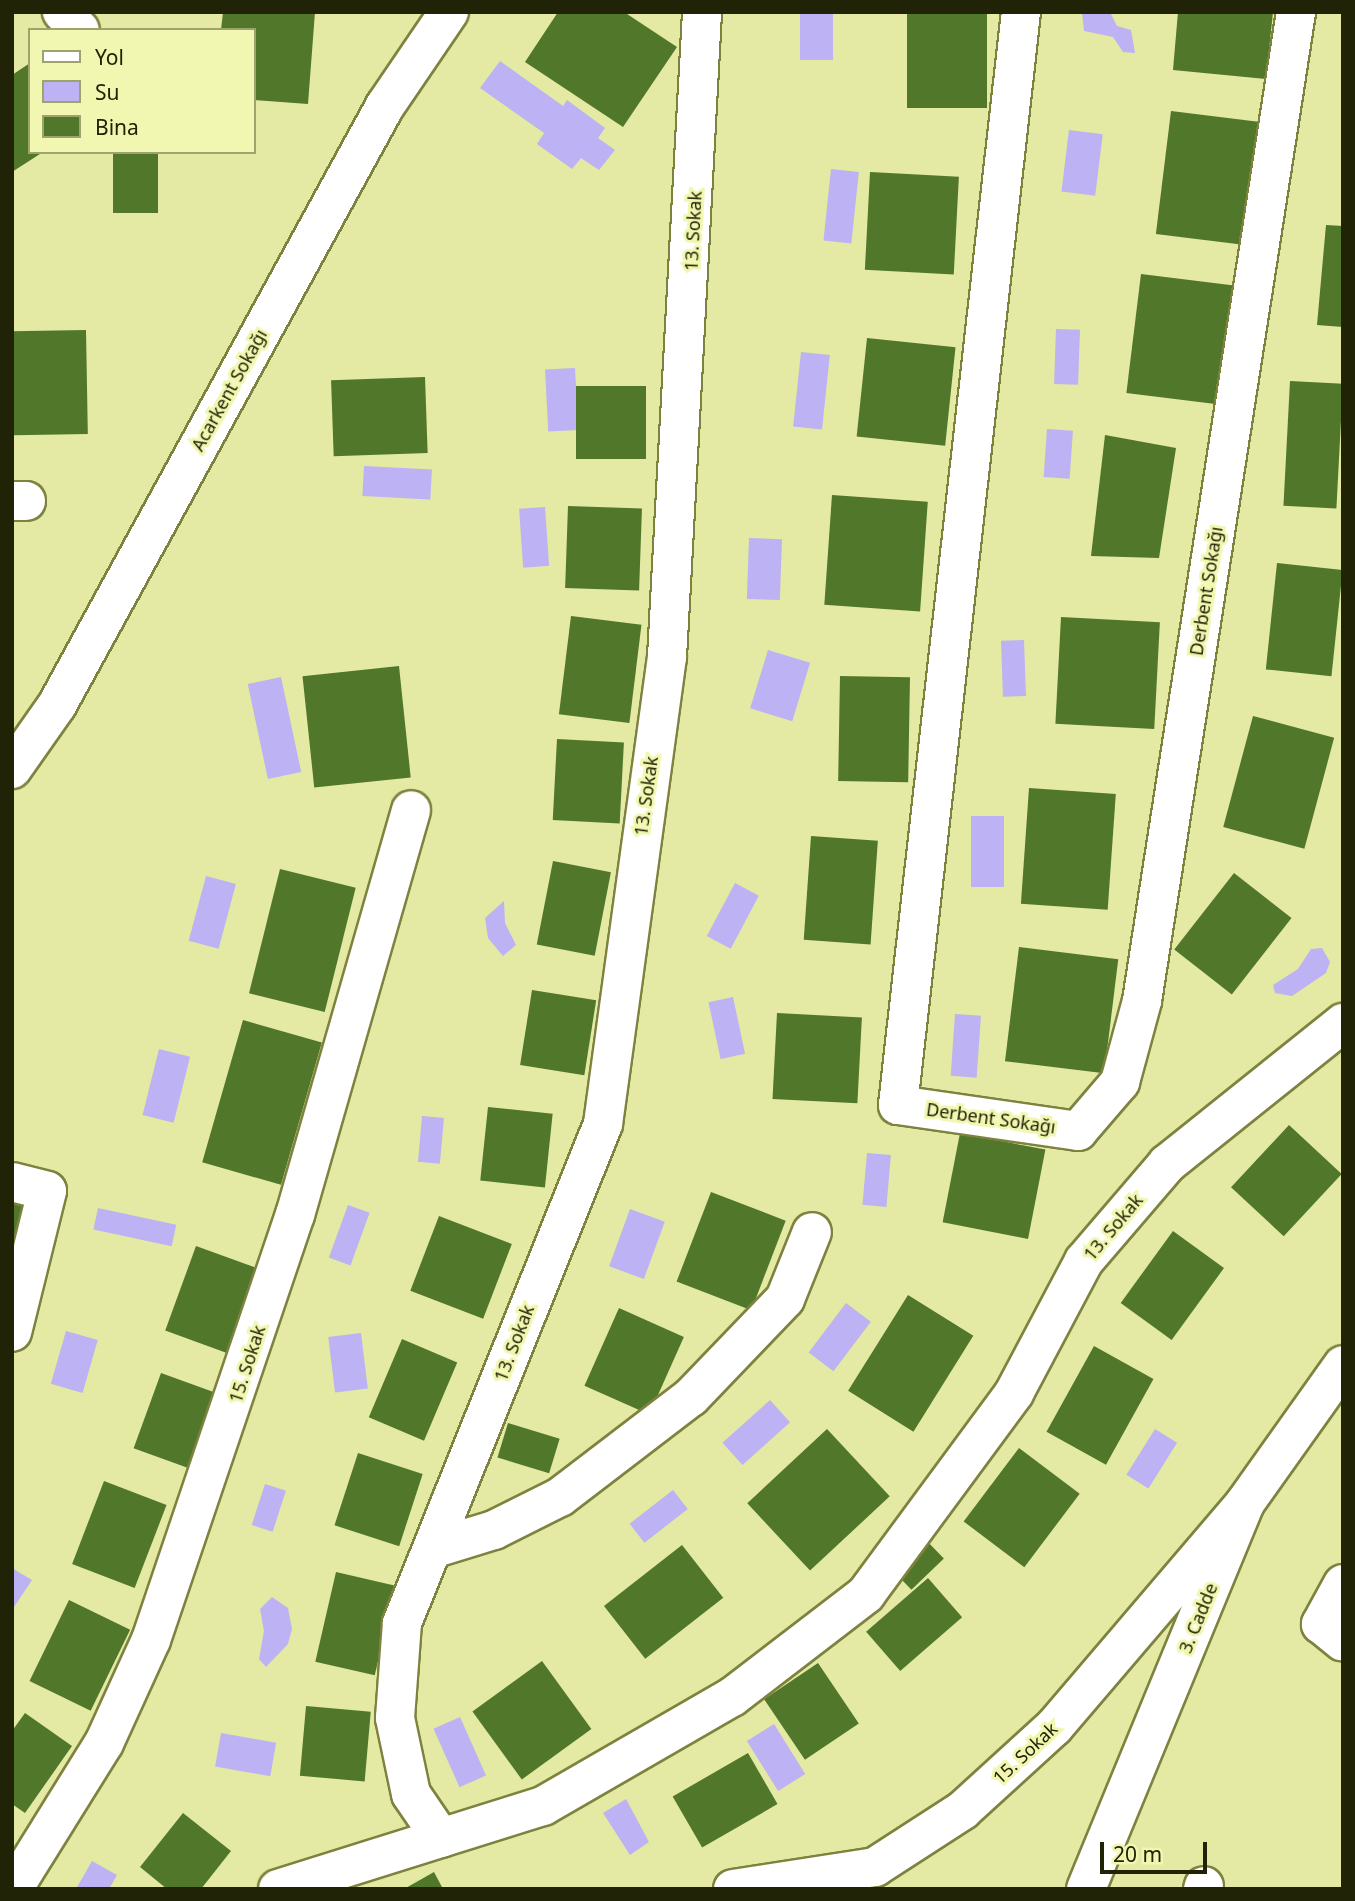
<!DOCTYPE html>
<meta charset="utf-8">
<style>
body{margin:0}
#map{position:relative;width:1355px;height:1901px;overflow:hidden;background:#e4e9a3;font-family:"Noto Sans",sans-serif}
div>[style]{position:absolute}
.water>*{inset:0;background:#bdb2f3;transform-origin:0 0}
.building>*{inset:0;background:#50772a;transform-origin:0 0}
.roads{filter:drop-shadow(2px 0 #7e823f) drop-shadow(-2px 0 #7e823f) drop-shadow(0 2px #7e823f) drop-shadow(0 -2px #7e823f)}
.minor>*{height:38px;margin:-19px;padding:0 19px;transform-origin:19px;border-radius:19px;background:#fff}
span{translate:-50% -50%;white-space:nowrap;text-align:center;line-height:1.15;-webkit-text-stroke:6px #f1f7b0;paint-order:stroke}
.street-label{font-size:18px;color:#212306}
.frame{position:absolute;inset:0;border:14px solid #212306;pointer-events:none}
.legend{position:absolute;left:28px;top:28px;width:228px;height:126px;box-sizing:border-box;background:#f1f7b0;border:2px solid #9ea26c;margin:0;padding:9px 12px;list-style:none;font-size:21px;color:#212306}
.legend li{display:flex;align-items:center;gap:14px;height:35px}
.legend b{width:35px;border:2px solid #9ea26c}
.scale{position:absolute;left:1100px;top:1842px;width:107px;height:32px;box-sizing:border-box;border:4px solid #212306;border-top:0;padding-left:9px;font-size:21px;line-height:24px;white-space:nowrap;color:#212306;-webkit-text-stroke:5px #f1f7b0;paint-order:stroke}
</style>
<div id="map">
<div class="water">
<div style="left:800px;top:12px;width:33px;height:48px"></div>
<div style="clip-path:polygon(1082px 12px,1110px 12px,1117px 26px,1131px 30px,1135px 53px,1123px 52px,1113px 37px,1084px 31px)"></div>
<div style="clip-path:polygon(500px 61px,563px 106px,567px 100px,605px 128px,598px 138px,615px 150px,599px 170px,581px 158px,572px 169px,537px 144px,544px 133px,480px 88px)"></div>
<div style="left:1069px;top:130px;width:34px;height:62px;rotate:7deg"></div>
<div style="left:831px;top:169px;width:28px;height:72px;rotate:6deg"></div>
<div style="left:1056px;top:329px;width:24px;height:55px;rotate:2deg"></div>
<div style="left:801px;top:352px;width:29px;height:75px;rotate:6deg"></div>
<div style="left:575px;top:368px;width:62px;height:30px;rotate:87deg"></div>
<div style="left:1047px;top:429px;width:26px;height:48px;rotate:4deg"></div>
<div style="left:364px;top:466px;width:68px;height:30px;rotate:3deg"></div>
<div style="left:545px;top:507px;width:59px;height:26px;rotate:86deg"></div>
<div style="left:749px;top:538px;width:33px;height:61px;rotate:2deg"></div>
<div style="left:1024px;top:640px;width:56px;height:23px;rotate:88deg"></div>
<div style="left:768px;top:650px;width:44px;height:61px;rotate:17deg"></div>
<div style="left:281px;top:677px;width:97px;height:34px;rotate:78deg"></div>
<div style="left:971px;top:816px;width:33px;height:71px"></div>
<div style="left:206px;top:876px;width:31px;height:67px;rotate:15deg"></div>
<div style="left:735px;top:883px;width:27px;height:60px;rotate:28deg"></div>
<div style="clip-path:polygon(504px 901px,505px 923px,516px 945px,503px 956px,488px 938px,485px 918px)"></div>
<div style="clip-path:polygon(1322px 948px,1330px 962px,1326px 973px,1292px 996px,1275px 993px,1273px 985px,1298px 969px,1311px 949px)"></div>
<div style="left:733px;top:997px;width:58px;height:25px;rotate:78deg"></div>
<div style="left:955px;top:1014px;width:26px;height:62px;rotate:4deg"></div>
<div style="left:159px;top:1049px;width:32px;height:68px;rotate:14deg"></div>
<div style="left:422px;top:1116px;width:22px;height:46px;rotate:5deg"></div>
<div style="left:867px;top:1153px;width:24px;height:52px;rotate:5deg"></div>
<div style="left:348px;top:1205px;width:23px;height:56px;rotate:20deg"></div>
<div style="left:98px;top:1208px;width:80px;height:22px;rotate:12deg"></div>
<div style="left:630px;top:1209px;width:37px;height:61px;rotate:20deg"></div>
<div style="left:846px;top:1303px;width:31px;height:62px;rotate:37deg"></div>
<div style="left:66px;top:1331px;width:33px;height:55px;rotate:16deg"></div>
<div style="left:361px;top:1333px;width:56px;height:33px;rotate:83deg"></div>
<div style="left:770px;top:1400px;width:30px;height:64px;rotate:48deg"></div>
<div style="left:1155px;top:1429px;width:26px;height:54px;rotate:32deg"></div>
<div style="left:265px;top:1484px;width:22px;height:43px;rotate:18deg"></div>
<div style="left:673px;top:1490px;width:24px;height:55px;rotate:52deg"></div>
<div style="clip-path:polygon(12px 1568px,32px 1580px,12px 1610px)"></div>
<div style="clip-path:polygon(272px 1597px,288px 1608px,292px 1629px,288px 1644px,266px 1667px,259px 1659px,264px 1631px,260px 1609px)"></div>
<div style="left:460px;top:1717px;width:64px;height:29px;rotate:66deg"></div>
<div style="left:774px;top:1724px;width:59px;height:32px;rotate:58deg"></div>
<div style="left:221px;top:1733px;width:56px;height:34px;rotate:10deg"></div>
<div style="clip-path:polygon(626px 1799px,649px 1842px,630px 1855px,603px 1813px)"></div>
<div style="clip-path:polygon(92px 1861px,117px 1875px,109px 1889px,76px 1889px)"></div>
</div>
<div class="building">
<div style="clip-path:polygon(223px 12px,315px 12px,308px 104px,254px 100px,254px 30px,221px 30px)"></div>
<div style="clip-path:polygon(558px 12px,624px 12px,677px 47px,623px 127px,525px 62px)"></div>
<div style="left:907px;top:12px;width:80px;height:96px"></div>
<div style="clip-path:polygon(1178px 12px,1273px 12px,1266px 79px,1173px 70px)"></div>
<div style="clip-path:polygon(30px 63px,30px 152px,43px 152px,12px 172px,12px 75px)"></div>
<div style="left:1171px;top:111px;width:98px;height:124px;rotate:7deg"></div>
<div style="left:113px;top:152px;width:45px;height:61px"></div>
<div style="left:870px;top:172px;width:89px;height:98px;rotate:3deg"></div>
<div style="clip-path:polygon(1326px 225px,1343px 226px,1343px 327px,1317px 325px)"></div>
<div style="left:1141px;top:274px;width:106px;height:120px;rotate:7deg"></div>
<div style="left:86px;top:330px;width:104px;height:74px;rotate:89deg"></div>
<div style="left:867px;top:338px;width:89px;height:99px;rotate:6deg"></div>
<div style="left:425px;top:377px;width:76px;height:94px;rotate:88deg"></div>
<div style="left:1290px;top:381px;width:53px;height:125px;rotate:3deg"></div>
<div style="left:646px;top:386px;width:73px;height:70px;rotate:90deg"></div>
<div style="clip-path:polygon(1105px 435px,1176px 448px,1159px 558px,1091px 556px)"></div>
<div style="left:832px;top:495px;width:96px;height:110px;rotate:4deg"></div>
<div style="left:568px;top:506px;width:74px;height:82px;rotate:2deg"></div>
<div style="left:1277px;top:563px;width:66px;height:107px;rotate:6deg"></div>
<div style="left:571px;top:616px;width:71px;height:99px;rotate:7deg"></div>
<div style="left:1061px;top:617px;width:99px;height:107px;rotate:3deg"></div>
<div style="left:399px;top:666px;width:112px;height:97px;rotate:84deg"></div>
<div style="left:840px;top:676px;width:70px;height:105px;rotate:1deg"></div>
<div style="left:1253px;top:716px;width:84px;height:115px;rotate:15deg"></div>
<div style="left:557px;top:739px;width:67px;height:81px;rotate:3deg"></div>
<div style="left:1029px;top:788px;width:87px;height:116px;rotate:4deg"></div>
<div style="left:811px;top:836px;width:67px;height:104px;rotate:4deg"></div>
<div style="left:553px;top:861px;width:59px;height:85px;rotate:11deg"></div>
<div style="left:280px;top:869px;width:78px;height:128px;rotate:14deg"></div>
<div style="left:1234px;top:873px;width:73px;height:97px;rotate:38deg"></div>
<div style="left:1019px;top:947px;width:100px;height:115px;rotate:7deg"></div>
<div style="left:532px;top:990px;width:65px;height:76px;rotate:9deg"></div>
<div style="left:777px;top:1013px;width:85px;height:86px;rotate:3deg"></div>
<div style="left:243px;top:1020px;width:82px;height:148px;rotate:16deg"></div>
<div style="left:488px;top:1107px;width:65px;height:74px;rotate:6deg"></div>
<div style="left:1289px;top:1125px;width:72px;height:85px;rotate:43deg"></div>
<div style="left:960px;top:1133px;width:87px;height:91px;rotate:11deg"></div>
<div style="left:711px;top:1192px;width:80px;height:96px;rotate:21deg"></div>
<div style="clip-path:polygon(12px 1203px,25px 1207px,12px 1254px)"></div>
<div style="left:439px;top:1216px;width:78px;height:80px;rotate:21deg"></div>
<div style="left:1173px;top:1231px;width:63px;height:89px;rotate:36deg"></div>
<div style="left:196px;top:1246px;width:67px;height:90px;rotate:20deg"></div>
<div style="left:908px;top:1295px;width:77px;height:113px;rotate:32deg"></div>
<div style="left:619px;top:1308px;width:71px;height:85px;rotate:24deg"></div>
<div style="left:402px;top:1339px;width:60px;height:85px;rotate:23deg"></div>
<div style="left:1094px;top:1346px;width:68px;height:98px;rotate:29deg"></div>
<div style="left:161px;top:1373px;width:61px;height:80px;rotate:20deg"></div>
<div style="left:508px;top:1423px;width:54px;height:36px;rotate:17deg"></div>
<div style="left:827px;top:1429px;width:92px;height:109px;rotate:47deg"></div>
<div style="left:1019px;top:1448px;width:76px;height:92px;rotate:37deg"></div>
<div style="left:358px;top:1453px;width:68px;height:76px;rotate:18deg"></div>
<div style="left:104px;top:1481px;width:67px;height:89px;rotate:21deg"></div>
<div style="left:923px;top:1537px;width:30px;height:45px;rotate:46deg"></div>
<div style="left:682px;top:1545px;width:67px;height:99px;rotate:52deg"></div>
<div style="left:336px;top:1572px;width:61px;height:92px;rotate:13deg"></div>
<div style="left:928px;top:1578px;width:52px;height:82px;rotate:49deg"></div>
<div style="left:69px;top:1600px;width:68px;height:90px;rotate:26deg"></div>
<div style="left:542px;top:1661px;width:84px;height:86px;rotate:54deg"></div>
<div style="left:818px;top:1663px;width:73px;height:65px;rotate:56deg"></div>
<div style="left:306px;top:1706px;width:65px;height:70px;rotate:5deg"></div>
<div style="clip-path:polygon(25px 1713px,72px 1746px,25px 1813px,12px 1804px,12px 1731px)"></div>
<div style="left:748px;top:1753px;width:59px;height:87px;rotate:60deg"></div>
<div style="clip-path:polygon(183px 1813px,231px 1851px,201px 1889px,167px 1889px,140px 1867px)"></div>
<div style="clip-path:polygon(434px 1872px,443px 1889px,404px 1889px)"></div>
</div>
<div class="roads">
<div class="minor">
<div style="left:62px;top:12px;width:25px;rotate:45deg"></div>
<div style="left:1021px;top:12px;width:1100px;rotate:96.42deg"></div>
<div style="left:898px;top:1105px;width:182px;rotate:8.2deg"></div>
<div style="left:1078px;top:1131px;width:65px;rotate:-49.4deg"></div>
<div style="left:1120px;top:1082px;width:84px;rotate:-74.8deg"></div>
<div style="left:1142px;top:1001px;width:1001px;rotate:-81.15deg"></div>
<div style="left:12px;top:501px;width:14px"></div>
<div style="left:12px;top:769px;width:78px;rotate:-54.9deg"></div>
<div style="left:57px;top:705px;width:683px;rotate:-61.3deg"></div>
<div style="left:385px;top:106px;width:114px;rotate:-55.8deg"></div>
<div style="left:12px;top:1182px;width:36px;rotate:14deg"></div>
<div style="left:47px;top:1191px;width:145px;rotate:103.9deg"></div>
<div style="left:435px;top:1548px;width:62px;rotate:-17deg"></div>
<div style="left:494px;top:1530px;width:74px;rotate:-26.6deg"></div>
<div style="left:560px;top:1497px;width:165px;rotate:-37.4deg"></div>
<div style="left:691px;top:1397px;width:136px;rotate:-46.2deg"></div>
<div style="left:785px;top:1299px;width:72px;rotate:-68.1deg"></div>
<div style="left:1343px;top:1584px;width:46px;rotate:118.8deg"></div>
<div style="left:1321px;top:1624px;width:28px;rotate:39deg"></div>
<div style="left:441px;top:1838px;width:53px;rotate:-124.3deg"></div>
<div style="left:411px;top:1794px;width:78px;rotate:-101.9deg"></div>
<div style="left:395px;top:1718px;width:95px;rotate:-85.8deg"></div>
<div style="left:402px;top:1623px;width:538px;rotate:-68.06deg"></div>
<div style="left:603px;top:1124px;width:471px;rotate:-82.2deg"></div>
<div style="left:667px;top:657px;width:646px;rotate:-86.89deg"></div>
<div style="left:13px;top:1889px;width:172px;rotate:-58.1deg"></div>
<div style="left:104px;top:1743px;width:113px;rotate:-65.5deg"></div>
<div style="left:151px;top:1640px;width:449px;rotate:-71.3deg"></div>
<div style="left:295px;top:1215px;width:421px;rotate:-74deg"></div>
<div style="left:278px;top:1889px;width:278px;rotate:-17.4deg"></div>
<div style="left:543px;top:1806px;width:218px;rotate:-30deg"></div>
<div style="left:732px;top:1697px;width:169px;rotate:-37.5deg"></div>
<div style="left:866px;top:1594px;width:250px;rotate:-53.6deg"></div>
<div style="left:1014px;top:1393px;width:149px;rotate:-62.1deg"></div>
<div style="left:1084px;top:1261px;width:128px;rotate:-49.4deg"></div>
<div style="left:1167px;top:1164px;width:226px;rotate:-38.7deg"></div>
<div style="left:733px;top:1889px;width:144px;rotate:-8.8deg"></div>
<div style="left:875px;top:1867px;width:105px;rotate:-32.9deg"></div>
<div style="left:963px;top:1810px;width:123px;rotate:-42.4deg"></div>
<div style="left:1054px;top:1727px;width:294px;rotate:-49.5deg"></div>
<div style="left:1086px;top:1889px;width:417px;rotate:-67.6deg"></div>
<div style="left:1245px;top:1503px;width:169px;rotate:-54.6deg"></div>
<div style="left:1203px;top:1889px;width:3px;rotate:-72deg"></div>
</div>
</div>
<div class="street-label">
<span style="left:693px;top:231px;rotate:-87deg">13. Sokak</span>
<span style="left:229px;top:390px;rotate:-61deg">Acarkent Sokağı</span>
<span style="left:1206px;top:591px;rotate:-81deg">Derbent Sokağı</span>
<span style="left:646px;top:796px;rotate:-82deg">13. Sokak</span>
<span style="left:991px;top:1118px;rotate:8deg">Derbent Sokağı</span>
<span style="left:1113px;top:1227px;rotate:-50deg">13. Sokak</span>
<span style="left:514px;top:1343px;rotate:-69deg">13. Sokak</span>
<span style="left:247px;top:1364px;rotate:-72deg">15. Sokak</span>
<span style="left:1198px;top:1618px;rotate:-68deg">3. Cadde</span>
<span style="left:1025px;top:1753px;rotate:-43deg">15. Sokak</span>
</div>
<div class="frame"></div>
<ul class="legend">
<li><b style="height:9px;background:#fff"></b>Yol</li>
<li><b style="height:19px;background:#bdb2f3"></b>Su</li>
<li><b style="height:19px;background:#50772a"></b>Bina</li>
</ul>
<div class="scale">20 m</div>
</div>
